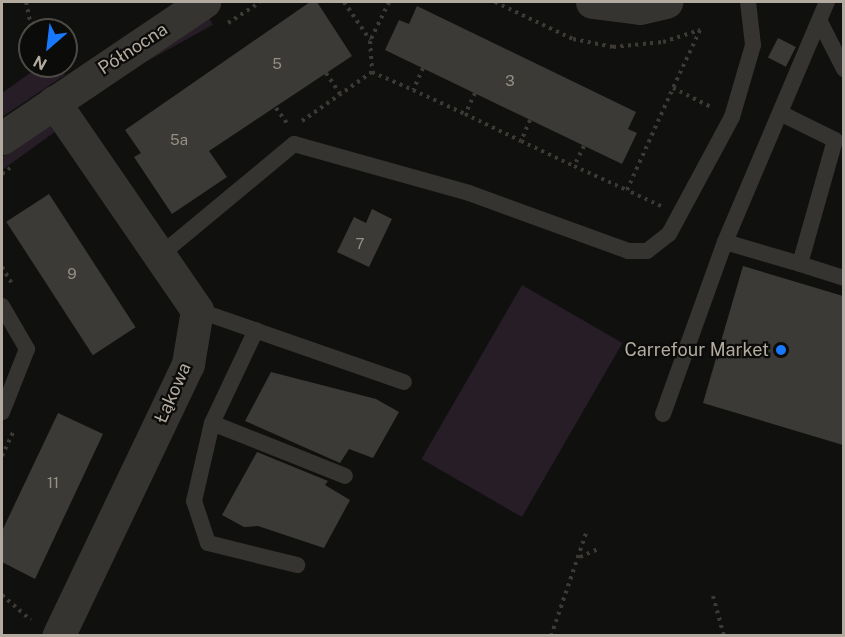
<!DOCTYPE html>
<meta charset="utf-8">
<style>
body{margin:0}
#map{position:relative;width:845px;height:637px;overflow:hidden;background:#10100f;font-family:"Public Sans",sans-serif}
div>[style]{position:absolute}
.green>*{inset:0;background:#261d26;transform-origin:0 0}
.building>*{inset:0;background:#3c3a36;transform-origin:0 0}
.path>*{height:4px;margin-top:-2px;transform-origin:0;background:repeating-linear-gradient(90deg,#3d3a36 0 3px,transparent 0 7.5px)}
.lane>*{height:16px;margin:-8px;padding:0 8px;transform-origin:8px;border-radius:8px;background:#363430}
.street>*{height:33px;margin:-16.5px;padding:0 16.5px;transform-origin:16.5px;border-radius:16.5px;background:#363430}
.dots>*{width:16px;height:16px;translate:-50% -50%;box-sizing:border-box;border:3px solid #0b0b0a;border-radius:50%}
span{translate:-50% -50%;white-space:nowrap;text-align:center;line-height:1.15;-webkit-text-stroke:4.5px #0b0b0a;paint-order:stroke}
.number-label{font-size:15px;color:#958f85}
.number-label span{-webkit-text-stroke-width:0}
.street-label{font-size:18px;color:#b3ab9f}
.poi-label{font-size:18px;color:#b3ab9f}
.right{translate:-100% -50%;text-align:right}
.frame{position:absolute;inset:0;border:3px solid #b3ab9f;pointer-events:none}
.north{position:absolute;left:18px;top:18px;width:60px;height:60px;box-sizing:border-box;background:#0b0b0a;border:2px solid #4e4b46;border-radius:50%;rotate:208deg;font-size:16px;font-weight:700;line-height:24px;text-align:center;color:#b3ab9f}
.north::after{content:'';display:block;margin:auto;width:21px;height:27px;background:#1879ff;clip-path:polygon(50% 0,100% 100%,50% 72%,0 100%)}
</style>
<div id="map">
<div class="green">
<div style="left:208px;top:16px;width:10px;height:135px;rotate:61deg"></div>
<div style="clip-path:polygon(40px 66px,63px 66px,65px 75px,2px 117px,2px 93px)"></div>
<div style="clip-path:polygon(51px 125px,59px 129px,2px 170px,2px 157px)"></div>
<div style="left:522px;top:285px;width:116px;height:201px;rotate:30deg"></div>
</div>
<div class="building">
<div style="clip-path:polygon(310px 2px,317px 2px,352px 56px,209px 151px,227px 177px,172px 214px,134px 157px,141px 153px,125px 130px)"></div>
<div style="clip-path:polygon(417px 6px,636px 112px,628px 129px,637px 133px,622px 164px,385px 50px,399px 20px,409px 24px)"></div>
<div style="left:778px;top:38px;width:20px;height:22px;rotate:27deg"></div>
<div style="left:49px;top:194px;width:159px;height:51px;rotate:57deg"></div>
<div style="clip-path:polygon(372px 209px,392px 219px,369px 267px,337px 252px,354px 217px,366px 223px)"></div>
<div style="clip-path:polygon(743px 266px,843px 296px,843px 445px,703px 403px)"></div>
<div style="clip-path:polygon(271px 372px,376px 399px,399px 412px,373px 458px,349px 449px,340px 463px,245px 421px)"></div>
<div style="clip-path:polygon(58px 413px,103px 434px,35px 579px,2px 562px,2px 531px)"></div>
<div style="clip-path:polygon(257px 452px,328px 481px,325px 485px,350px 500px,324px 548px,258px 526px,244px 527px,222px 515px)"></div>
</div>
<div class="path">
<div style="left:26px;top:2px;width:29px;rotate:78deg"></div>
<div style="left:344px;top:2px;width:46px;rotate:55.6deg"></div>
<div style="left:389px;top:2px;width:43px;rotate:116deg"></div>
<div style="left:370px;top:41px;width:31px;rotate:86deg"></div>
<div style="left:372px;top:72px;width:45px;rotate:23.7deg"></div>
<div style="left:495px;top:2px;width:86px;rotate:25.4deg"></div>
<div style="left:573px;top:39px;width:41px;rotate:11.3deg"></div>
<div style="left:613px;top:47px;width:50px;rotate:-5.7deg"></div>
<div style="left:663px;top:42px;width:39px;rotate:-18deg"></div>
<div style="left:700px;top:30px;width:64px;rotate:115deg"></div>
<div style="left:673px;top:88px;width:45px;rotate:26.6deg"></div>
<div style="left:228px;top:23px;width:38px;rotate:-33deg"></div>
<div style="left:423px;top:68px;width:24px;rotate:114deg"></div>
<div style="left:413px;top:90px;width:57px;rotate:24.8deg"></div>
<div style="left:326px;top:73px;width:27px;rotate:56deg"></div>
<div style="left:475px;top:93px;width:23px;rotate:115deg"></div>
<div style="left:465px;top:114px;width:62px;rotate:25.7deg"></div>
<div style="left:276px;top:108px;width:19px;rotate:54deg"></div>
<div style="left:530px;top:120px;width:23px;rotate:113deg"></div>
<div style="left:521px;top:141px;width:59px;rotate:25.3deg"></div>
<div style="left:302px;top:121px;width:85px;rotate:-35deg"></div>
<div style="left:584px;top:146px;width:22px;rotate:117deg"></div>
<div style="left:574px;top:166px;width:58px;rotate:24.4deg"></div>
<div style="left:2px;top:174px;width:10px;rotate:-37deg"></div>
<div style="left:661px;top:206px;width:38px;rotate:-155deg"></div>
<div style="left:627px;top:190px;width:112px;rotate:-65.7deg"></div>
<div style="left:2px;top:267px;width:21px;rotate:59deg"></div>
<div style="left:2px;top:456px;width:26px;rotate:-65deg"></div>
<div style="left:580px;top:557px;width:20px;rotate:-24deg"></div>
<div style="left:2px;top:595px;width:38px;rotate:41deg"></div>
<div style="left:713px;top:596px;width:41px;rotate:74.6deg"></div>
<div style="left:551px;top:636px;width:109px;rotate:-71.2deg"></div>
</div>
<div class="lane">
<div style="left:821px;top:24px;width:51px;rotate:62.9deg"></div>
<div style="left:782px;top:114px;width:59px;rotate:26.1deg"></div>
<div style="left:835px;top:140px;width:129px;rotate:105.8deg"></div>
<div style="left:800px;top:264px;width:46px;rotate:17.7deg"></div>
<div style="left:725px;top:242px;width:78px;rotate:16.3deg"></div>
<div style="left:158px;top:257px;width:177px;rotate:-39.7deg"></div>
<div style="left:294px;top:144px;width:182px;rotate:15.6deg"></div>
<div style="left:469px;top:193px;width:169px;rotate:20deg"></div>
<div style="left:628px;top:251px;width:19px"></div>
<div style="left:647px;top:251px;width:28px;rotate:-38deg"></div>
<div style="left:669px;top:234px;width:133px;rotate:-61.7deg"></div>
<div style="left:732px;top:117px;width:75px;rotate:-73.7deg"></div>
<div style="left:753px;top:45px;width:43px;rotate:-96.6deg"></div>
<div style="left:2px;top:306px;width:50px;rotate:59.8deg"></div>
<div style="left:27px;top:349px;width:68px;rotate:111.6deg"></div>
<div style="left:197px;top:310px;width:219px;rotate:19.2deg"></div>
<div style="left:256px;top:330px;width:103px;rotate:115.3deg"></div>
<div style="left:212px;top:423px;width:80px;rotate:103deg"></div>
<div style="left:194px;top:501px;width:44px;rotate:71.6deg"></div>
<div style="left:208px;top:543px;width:92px;rotate:13.9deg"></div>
<div style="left:663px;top:414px;width:183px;rotate:-70.2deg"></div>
<div style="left:725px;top:242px;width:261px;rotate:-67deg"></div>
<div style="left:212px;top:423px;width:143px;rotate:21.7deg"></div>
</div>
<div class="street">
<div style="left:592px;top:2px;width:48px;rotate:7.1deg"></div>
<div style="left:640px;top:8px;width:27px;rotate:-13deg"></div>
<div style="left:54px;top:102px;width:252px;rotate:55.5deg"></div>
<div style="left:197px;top:310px;width:55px;rotate:99.5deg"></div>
<div style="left:188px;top:364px;width:301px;rotate:115.5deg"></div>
<div style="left:2px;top:138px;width:244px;rotate:-34deg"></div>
</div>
<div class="dots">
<div style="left:781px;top:350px;background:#1879ff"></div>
</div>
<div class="number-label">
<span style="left:277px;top:64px">5</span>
<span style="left:510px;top:81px">3</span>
<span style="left:179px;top:140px">5a</span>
<span style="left:360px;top:244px">7</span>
<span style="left:72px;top:274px">9</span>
<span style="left:53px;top:483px">11</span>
</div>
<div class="street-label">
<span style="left:133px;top:49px;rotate:-33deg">Północna</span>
<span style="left:173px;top:393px;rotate:-66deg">Łąkowa</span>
</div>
<div class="poi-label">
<span class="right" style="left:769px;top:350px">Carrefour Market</span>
</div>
<div class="frame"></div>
<div class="north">N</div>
</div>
